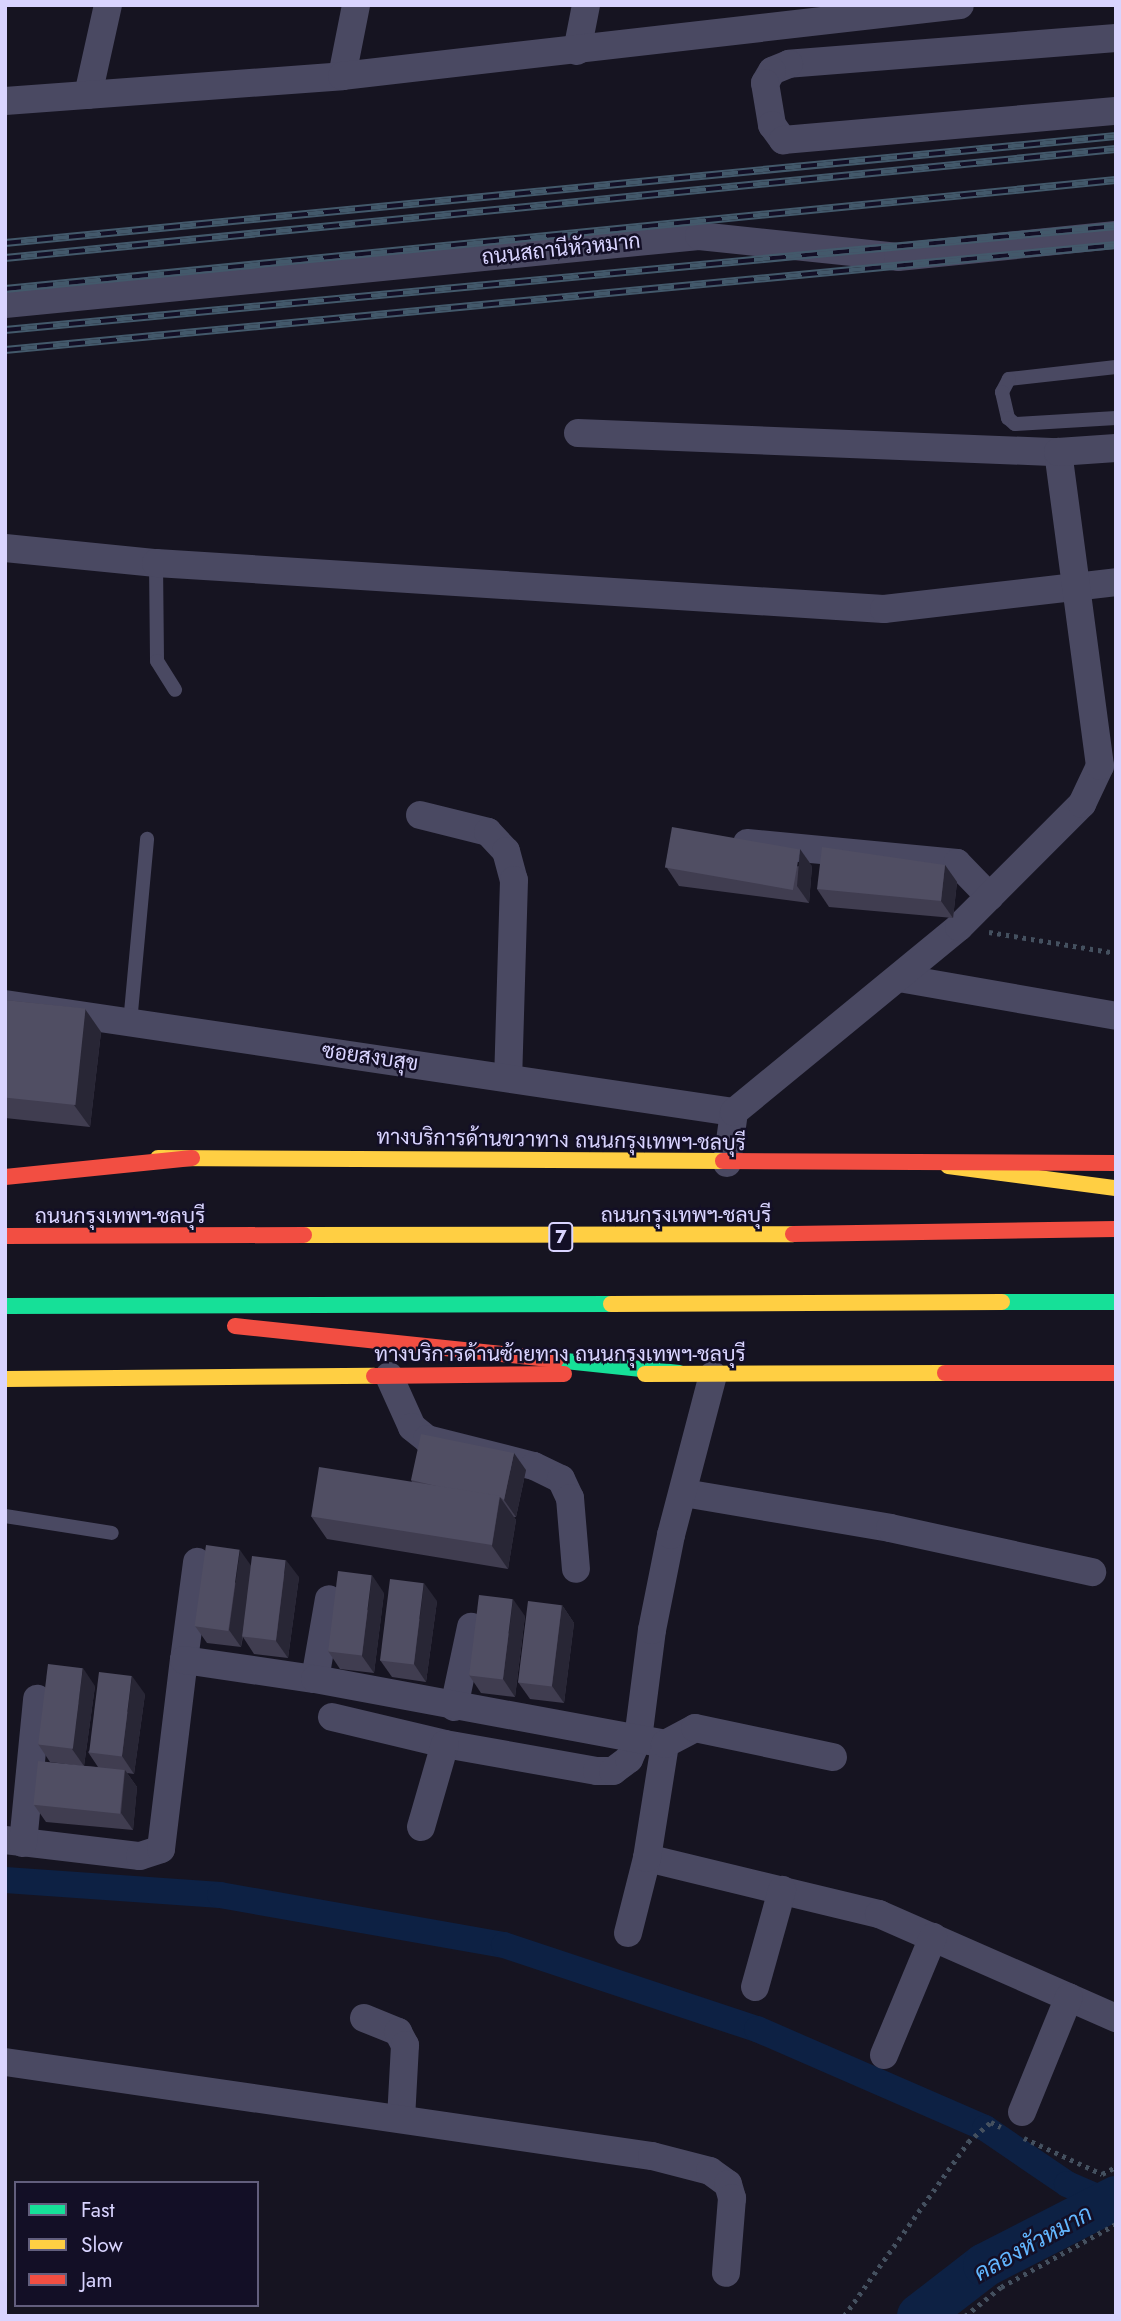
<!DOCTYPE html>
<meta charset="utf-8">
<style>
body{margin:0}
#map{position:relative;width:1121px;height:2321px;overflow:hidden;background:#161421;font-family:Jost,Sarabun,sans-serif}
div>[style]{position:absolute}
.canal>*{height:26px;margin:-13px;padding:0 13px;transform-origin:13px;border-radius:13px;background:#0d2144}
.river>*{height:44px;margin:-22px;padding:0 22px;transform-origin:22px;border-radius:22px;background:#0d2144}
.path>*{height:4.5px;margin-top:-2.25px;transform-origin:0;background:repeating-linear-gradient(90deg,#44505f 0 3.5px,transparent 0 8.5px)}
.lane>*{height:14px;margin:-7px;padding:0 7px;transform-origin:7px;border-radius:7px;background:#4a4962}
.street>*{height:28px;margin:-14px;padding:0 14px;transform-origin:14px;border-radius:14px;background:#4a4962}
.fast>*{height:16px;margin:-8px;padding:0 8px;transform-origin:8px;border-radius:8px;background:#16e098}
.slow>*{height:16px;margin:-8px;padding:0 8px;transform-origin:8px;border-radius:8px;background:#ffcf43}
.jam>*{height:16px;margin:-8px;padding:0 8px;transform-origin:8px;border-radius:8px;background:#f24e42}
.rail>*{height:8px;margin-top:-4px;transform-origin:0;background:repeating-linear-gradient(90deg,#130f26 0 16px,#43596b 0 32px);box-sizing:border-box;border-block:2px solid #43596b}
.wall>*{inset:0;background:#403d50}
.shaded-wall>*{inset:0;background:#282635}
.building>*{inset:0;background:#504e63;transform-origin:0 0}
span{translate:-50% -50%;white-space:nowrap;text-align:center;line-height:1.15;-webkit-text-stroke:5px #130f26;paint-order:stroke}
.shield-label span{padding:2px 5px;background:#130f26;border:2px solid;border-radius:5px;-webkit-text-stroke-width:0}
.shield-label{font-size:19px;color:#d9d4ff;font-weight:700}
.street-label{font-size:21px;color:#d9d4ff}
.water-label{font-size:23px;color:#62b6ff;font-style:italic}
.frame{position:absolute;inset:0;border:7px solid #d9d4ff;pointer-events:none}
.legend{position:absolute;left:14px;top:2181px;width:245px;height:126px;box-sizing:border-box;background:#130f26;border:2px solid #625e7d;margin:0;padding:9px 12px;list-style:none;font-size:21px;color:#d9d4ff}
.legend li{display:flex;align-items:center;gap:14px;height:35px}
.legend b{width:35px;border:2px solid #625e7d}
</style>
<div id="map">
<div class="canal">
<div style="left:5px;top:1880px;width:216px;rotate:4deg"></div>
<div style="left:220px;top:1895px;width:288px;rotate:10deg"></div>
<div style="left:504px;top:1945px;width:267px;rotate:18.4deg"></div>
<div style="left:757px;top:2029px;width:249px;rotate:23.5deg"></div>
<div style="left:985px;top:2128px;width:99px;rotate:34.3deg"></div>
<div style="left:1067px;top:2184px;width:46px;rotate:23.2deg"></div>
</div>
<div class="river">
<div style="left:919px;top:2316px;width:83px;rotate:-37.7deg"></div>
<div style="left:985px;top:2265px;width:147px;rotate:-27.1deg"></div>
</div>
<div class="path">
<div style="left:989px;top:932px;width:129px;rotate:9.4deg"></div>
<div style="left:1024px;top:2138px;width:86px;rotate:24.8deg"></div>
<div style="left:1102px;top:2174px;width:16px;rotate:-27deg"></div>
<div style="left:844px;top:2316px;width:214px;rotate:-54.5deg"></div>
<div style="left:968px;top:2142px;width:30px;rotate:-41deg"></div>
<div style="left:991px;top:2122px;width:11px;rotate:27deg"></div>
<div style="left:965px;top:2316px;width:46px;rotate:-38.9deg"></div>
<div style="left:1001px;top:2287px;width:131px;rotate:-28.7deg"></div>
</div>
<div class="lane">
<div style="left:1116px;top:367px;width:108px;rotate:173.6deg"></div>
<div style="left:1009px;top:379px;width:15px;rotate:118deg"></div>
<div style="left:1002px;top:392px;width:27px;rotate:77deg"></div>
<div style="left:1008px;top:418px;width:9px;rotate:41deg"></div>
<div style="left:1015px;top:424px;width:101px;rotate:-3.4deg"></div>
<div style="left:156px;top:563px;width:98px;rotate:89.4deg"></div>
<div style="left:157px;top:661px;width:34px;rotate:58deg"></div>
<div style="left:130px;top:1023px;width:185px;rotate:-84.7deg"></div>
<div style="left:5px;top:1516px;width:108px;rotate:9deg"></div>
</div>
<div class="street">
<div style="left:1116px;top:38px;width:328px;rotate:175.5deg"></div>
<div style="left:789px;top:64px;width:18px;rotate:158deg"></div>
<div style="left:772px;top:71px;width:14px;rotate:120deg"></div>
<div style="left:765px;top:83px;width:43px;rotate:80.5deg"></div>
<div style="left:772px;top:125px;width:19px;rotate:54deg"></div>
<div style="left:783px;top:140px;width:334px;rotate:-5deg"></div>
<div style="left:577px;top:51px;width:47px;rotate:-78.9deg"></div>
<div style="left:342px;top:76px;width:72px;rotate:-78.8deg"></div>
<div style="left:88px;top:95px;width:92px;rotate:-77.5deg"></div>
<div style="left:5px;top:101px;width:338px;rotate:-4.2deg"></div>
<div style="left:342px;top:76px;width:622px;rotate:-6.55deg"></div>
<div style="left:5px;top:304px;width:697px;rotate:-5.6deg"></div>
<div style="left:699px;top:236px;width:200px;rotate:6deg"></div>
<div style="left:898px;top:257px;width:219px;rotate:-5.8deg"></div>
<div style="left:578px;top:433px;width:480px;rotate:2.3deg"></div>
<div style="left:5px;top:548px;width:152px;rotate:5.7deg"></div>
<div style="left:156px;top:563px;width:729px;rotate:3.62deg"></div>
<div style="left:884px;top:609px;width:234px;rotate:-6.6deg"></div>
<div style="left:420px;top:815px;width:70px;rotate:14deg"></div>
<div style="left:488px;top:832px;width:26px;rotate:47deg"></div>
<div style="left:506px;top:851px;width:30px;rotate:75deg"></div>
<div style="left:514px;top:880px;width:198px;rotate:91.7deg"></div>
<div style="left:747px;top:843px;width:211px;rotate:5.4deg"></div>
<div style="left:957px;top:863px;width:47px;rotate:45.9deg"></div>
<div style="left:899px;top:978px;width:220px;rotate:9.9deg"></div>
<div style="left:5px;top:1004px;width:737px;rotate:8.43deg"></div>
<div style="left:727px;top:1163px;width:51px;rotate:-82.2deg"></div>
<div style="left:734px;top:1112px;width:291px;rotate:-39.4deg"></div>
<div style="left:959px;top:927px;width:174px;rotate:-45deg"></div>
<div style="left:1082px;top:804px;width:42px;rotate:-64.7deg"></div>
<div style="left:1100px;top:766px;width:317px;rotate:-97.6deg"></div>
<div style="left:1058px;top:452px;width:58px;rotate:-3.9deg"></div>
<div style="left:389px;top:1376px;width:56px;rotate:65.7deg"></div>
<div style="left:412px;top:1427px;width:19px;rotate:39deg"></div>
<div style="left:427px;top:1439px;width:110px;rotate:14.2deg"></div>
<div style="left:534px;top:1466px;width:30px;rotate:26deg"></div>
<div style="left:561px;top:1479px;width:21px;rotate:65deg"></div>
<div style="left:570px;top:1498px;width:71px;rotate:85.2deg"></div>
<div style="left:684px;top:1493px;width:209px;rotate:9.6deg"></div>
<div style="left:890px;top:1528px;width:207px;rotate:12.3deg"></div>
<div style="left:184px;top:1660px;width:99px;rotate:-82.4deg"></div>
<div style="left:315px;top:1679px;width:81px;rotate:-80.1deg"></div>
<div style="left:454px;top:1707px;width:82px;rotate:-78deg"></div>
<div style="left:332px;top:1717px;width:116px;rotate:13.4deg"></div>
<div style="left:445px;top:1744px;width:154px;rotate:10.1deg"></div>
<div style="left:597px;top:1771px;width:16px"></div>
<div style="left:613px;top:1771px;width:20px;rotate:-37deg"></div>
<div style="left:629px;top:1759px;width:22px;rotate:-66deg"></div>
<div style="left:638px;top:1739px;width:110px;rotate:-82.7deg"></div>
<div style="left:652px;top:1630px;width:97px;rotate:-78.7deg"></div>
<div style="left:671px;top:1535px;width:165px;rotate:-75.3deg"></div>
<div style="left:421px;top:1827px;width:86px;rotate:-73.9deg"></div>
<div style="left:5px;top:1840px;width:136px;rotate:6.8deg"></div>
<div style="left:140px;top:1856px;width:22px;rotate:-18deg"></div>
<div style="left:161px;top:1849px;width:190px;rotate:-83.1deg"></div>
<div style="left:184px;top:1660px;width:132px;rotate:8.3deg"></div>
<div style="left:315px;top:1679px;width:356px;rotate:10.5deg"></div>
<div style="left:23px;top:1843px;width:145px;rotate:-84.4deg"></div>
<div style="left:647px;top:1858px;width:239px;rotate:13.6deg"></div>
<div style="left:879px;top:1914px;width:259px;rotate:23.7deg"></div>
<div style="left:628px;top:1933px;width:77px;rotate:-75.8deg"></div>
<div style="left:647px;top:1858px;width:115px;rotate:-81deg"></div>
<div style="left:665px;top:1744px;width:34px;rotate:-28deg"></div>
<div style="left:695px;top:1728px;width:141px;rotate:11.9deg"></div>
<div style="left:755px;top:1987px;width:101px;rotate:-74.4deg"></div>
<div style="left:364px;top:2018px;width:37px;rotate:22deg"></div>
<div style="left:398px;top:2032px;width:15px;rotate:62deg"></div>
<div style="left:405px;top:2045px;width:73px;rotate:93.1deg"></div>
<div style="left:884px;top:2055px;width:128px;rotate:-67.4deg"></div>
<div style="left:5px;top:2062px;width:654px;rotate:8.27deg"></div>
<div style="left:652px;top:2156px;width:60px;rotate:14.5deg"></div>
<div style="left:710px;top:2171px;width:22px;rotate:36deg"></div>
<div style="left:728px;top:2184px;width:15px;rotate:74deg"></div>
<div style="left:732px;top:2198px;width:75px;rotate:94.6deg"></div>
<div style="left:1022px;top:2112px;width:124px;rotate:-67.8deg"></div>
</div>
<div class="fast">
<div style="left:1002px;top:1302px;width:114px"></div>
<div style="left:5px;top:1306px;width:606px;rotate:-0.19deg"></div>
<div style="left:556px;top:1360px;width:124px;rotate:6deg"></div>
</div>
<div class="slow">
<div style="left:158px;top:1158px;width:565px;rotate:0.3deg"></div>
<div style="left:948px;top:1166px;width:169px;rotate:7.5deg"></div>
<div style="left:304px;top:1235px;width:489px;rotate:-0.1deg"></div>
<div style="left:611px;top:1304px;width:391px;rotate:-0.3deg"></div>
<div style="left:645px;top:1374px;width:300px;rotate:-0.2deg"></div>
<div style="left:5px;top:1379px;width:369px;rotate:-0.5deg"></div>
</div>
<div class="jam">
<div style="left:723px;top:1161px;width:393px;rotate:0.3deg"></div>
<div style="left:5px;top:1177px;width:188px;rotate:-5.8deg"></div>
<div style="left:793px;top:1234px;width:323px;rotate:-0.9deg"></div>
<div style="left:5px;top:1236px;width:299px;rotate:-0.2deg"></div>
<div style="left:235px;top:1326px;width:323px;rotate:6deg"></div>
<div style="left:945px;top:1373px;width:171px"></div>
<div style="left:374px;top:1376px;width:190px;rotate:-0.6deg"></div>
</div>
<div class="rail">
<div style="left:5px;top:243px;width:1116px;rotate:-5.5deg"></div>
<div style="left:5px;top:258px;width:1116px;rotate:-5.6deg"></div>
<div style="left:5px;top:289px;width:1116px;rotate:-5.6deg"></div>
<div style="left:5px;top:330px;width:1116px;rotate:-5.35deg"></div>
<div style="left:5px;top:350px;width:1116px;rotate:-5.4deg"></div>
</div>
<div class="wall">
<div style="clip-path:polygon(945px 865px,957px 882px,953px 918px,829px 907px,817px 889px)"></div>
<div style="clip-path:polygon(812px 866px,809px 903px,679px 886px,667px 868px)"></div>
<div style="clip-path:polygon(5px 1000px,85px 1009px,101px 1032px,90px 1127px,5px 1118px)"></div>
<div style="clip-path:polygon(526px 1470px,516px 1517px,514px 1517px,516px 1520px,508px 1569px,327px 1539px,311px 1516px,412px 1482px,411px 1480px)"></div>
<div style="clip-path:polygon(251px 1566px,299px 1577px,288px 1658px,254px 1654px,243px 1637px,241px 1647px,207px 1643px,195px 1626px)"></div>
<div style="clip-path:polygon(384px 1593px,374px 1673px,340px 1669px,328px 1651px)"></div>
<div style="clip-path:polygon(437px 1601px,426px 1682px,392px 1677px,380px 1660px)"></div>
<div style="clip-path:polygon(562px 1605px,574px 1623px,564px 1703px,530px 1699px,518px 1682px)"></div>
<div style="clip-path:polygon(525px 1616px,515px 1697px,481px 1693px,469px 1675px)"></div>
<div style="clip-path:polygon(95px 1686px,84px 1766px,98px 1767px,88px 1752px,145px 1694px,134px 1774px,127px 1773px,137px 1787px,133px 1830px,46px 1822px,34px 1805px,81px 1766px,50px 1762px,38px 1744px)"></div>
</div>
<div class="shaded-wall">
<div style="clip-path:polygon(800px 849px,812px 866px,809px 903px,797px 886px)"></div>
<div style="clip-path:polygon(945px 865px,957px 882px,953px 918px,941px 901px)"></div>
<div style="clip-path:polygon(85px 1009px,101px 1032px,90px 1127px,74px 1105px)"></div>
<div style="clip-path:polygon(514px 1453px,526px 1470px,516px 1517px,504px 1500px)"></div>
<div style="clip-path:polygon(500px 1497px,516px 1520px,508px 1569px,492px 1546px)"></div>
<div style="clip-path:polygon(240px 1550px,252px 1567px,241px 1647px,229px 1630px)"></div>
<div style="clip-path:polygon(286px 1560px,299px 1577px,288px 1658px,276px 1641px)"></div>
<div style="clip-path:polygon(372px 1575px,384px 1593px,374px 1673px,362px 1656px)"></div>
<div style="clip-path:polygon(424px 1583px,437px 1601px,426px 1682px,414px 1664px)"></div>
<div style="clip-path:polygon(513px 1599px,525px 1616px,515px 1697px,503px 1679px)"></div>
<div style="clip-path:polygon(562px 1605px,574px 1623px,564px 1703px,552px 1686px)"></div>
<div style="clip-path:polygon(83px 1668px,95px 1686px,84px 1766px,72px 1749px)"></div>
<div style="clip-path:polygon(132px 1676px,145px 1694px,134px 1774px,122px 1756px)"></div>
<div style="clip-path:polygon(125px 1770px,137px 1787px,133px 1830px,121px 1813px)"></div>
</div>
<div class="building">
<div style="left:672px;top:827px;width:130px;height:41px;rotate:10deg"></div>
<div style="clip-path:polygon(822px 847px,945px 865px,941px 901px,817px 889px)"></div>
<div style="left:5px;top:1000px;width:81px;height:97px;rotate:6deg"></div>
<div style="clip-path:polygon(421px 1434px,514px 1453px,504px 1500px,500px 1497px,449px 1489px,411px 1480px)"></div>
<div style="left:319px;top:1467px;width:183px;height:50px;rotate:9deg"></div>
<div style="left:206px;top:1545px;width:34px;height:82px;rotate:8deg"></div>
<div style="left:252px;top:1556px;width:34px;height:81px;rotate:7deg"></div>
<div style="left:338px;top:1571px;width:34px;height:81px;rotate:7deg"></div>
<div style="left:390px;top:1579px;width:34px;height:82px;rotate:7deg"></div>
<div style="left:479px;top:1595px;width:34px;height:81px;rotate:7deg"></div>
<div style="left:528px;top:1601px;width:34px;height:82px;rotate:7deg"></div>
<div style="left:48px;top:1664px;width:35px;height:81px;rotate:7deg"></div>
<div style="left:99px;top:1672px;width:33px;height:81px;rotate:7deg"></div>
<div style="left:38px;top:1761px;width:87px;height:44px;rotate:6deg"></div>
</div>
<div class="shield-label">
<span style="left:561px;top:1237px">7</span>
</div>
<div class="street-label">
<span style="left:561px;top:249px;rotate:-6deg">ถนนสถานีหัวหมาก</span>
<span style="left:370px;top:1057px;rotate:8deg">ซอยสงบสุข</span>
<span style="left:561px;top:1140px;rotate:1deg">ทางบริการด้านขวาทาง ถนนกรุงเทพฯ-ชลบุรี</span>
<span style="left:686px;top:1215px">ถนนกรุงเทพฯ-ชลบุรี</span>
<span style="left:120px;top:1216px">ถนนกรุงเทพฯ-ชลบุรี</span>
<span style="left:560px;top:1354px">ทางบริการด้านซ้ายทาง ถนนกรุงเทพฯ-ชลบุรี</span>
</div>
<div class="water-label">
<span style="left:1033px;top:2243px;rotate:-29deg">คลองหัวหมาก</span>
</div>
<div class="frame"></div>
<ul class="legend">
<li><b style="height:9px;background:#16e098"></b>Fast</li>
<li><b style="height:9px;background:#ffcf43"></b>Slow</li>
<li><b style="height:9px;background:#f24e42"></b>Jam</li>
</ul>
</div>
